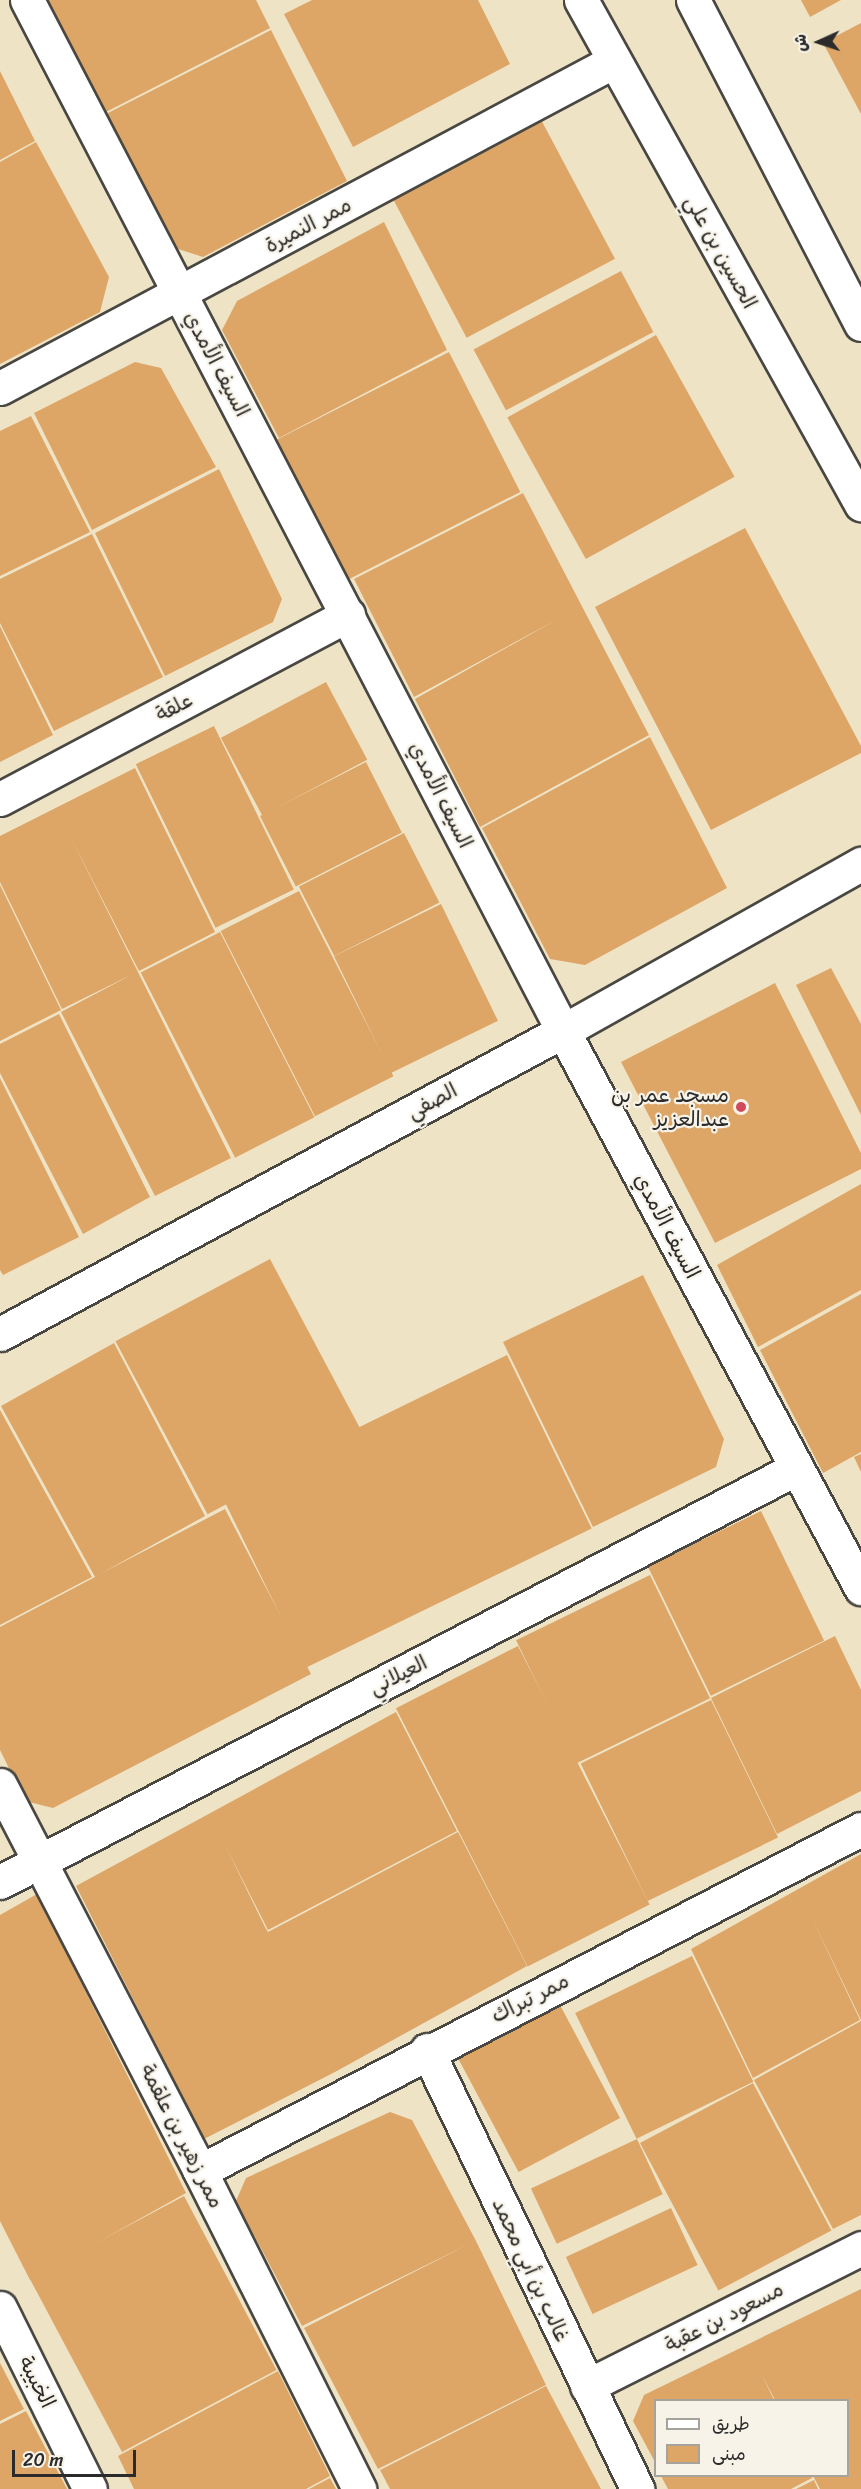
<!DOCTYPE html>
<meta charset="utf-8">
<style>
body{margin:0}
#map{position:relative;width:861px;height:2489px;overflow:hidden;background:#efe3c6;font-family:Sriracha,"Playpen Sans Arabic",sans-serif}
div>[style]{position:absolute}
.building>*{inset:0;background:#dda667;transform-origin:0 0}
.roads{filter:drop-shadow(2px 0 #484742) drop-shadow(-2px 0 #484742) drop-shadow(0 2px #484742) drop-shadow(0 -2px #484742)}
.minor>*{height:33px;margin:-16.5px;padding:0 16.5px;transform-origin:16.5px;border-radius:16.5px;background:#fff}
.tertiary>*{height:33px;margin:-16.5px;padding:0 16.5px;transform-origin:16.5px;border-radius:16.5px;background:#fff}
.dots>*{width:16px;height:16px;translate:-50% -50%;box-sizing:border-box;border:3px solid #f7f3e8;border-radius:50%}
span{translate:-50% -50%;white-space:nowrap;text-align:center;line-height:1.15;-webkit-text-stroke:4.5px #f7f3e8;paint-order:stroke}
.street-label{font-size:21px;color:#2b2b2b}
.poi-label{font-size:21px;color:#2b2b2b}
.right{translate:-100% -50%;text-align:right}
.legend{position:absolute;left:654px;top:2399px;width:195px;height:78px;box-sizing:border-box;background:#f7f3e8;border:2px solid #a5a39c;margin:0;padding:8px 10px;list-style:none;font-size:18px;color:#2b2b2b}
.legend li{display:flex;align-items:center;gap:12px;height:30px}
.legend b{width:30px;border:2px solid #a5a39c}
.north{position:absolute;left:789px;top:12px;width:60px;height:60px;-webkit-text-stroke:4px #f7f3e8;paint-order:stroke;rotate:267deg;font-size:16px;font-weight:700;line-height:24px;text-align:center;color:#2b2b2b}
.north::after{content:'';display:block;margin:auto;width:21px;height:27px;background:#2b2b2b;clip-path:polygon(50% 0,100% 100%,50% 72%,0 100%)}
.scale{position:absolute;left:12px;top:2450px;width:124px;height:27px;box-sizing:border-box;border:3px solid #2b2b2b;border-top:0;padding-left:8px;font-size:18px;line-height:21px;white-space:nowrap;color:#2b2b2b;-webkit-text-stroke:4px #f7f3e8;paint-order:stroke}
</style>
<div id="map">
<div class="building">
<div style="clip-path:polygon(46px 0,256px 0,270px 28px,104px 113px)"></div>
<div style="clip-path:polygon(312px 0,478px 0,510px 64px,353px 147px,284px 14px)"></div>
<div style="clip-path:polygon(801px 0,841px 0,810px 17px)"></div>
<div style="clip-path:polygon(861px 23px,861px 114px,823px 43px)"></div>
<div style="clip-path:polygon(271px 30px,347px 181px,203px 257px,175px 248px,104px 115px)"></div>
<div style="clip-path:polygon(0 71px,35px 141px,0 160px)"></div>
<div style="left:538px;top:114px;width:164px;height:168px;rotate:62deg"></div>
<div style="clip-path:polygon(36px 142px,109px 277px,100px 312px,0 364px,0 162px)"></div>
<div style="clip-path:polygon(384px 222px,447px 350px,279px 438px,222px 330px,237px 301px)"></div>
<div style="left:621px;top:271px;width:69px;height:167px;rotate:62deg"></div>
<div style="left:656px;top:335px;width:162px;height:170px;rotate:61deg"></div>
<div style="left:449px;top:352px;width:157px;height:193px;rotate:63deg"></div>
<div style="clip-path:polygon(135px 362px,161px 368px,216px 467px,92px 530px,34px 413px)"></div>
<div style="clip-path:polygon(31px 416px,90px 532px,0 576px,0 431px)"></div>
<div style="clip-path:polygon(219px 469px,282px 599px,273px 622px,165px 676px,95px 533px)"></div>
<div style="clip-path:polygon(523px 493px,649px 735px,480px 827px,415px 699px,556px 620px,414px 697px,354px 579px)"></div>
<div style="clip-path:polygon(745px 528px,861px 746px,861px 753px,711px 830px,595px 607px)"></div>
<div style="clip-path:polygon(92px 534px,163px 677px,54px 731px,0 623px,0 579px)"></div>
<div style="clip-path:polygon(0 626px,53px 735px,0 762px)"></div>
<div style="left:326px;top:682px;width:88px;height:119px;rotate:62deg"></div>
<div style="left:214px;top:726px;width:182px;height:87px;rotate:64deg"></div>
<div style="clip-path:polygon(650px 737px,727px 888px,585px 965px,550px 959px,482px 828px)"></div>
<div style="left:366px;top:762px;width:79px;height:119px;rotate:63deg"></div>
<div style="clip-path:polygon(135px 768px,215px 932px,139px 971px,70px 836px,231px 1158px,155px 1196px,61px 1012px,133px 974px,62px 1009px,0 882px,0 836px)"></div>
<div style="left:404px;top:833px;width:78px;height:118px;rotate:63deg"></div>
<div style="clip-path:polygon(0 885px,61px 1010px,0 1041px)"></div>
<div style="left:299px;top:891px;width:208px;height:88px;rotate:63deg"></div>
<div style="left:441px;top:904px;width:130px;height:119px;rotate:64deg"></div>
<div style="left:220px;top:932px;width:208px;height:89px;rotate:63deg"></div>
<div style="clip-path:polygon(831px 968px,861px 1024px,861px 1115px,796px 985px)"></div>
<div style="clip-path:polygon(775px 983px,861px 1153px,861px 1169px,715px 1243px,621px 1062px)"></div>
<div style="clip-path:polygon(59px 1014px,150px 1197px,83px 1234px,0 1073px,0 1044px)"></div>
<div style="clip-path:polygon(0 1078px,79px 1237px,3px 1275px,0 1270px)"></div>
<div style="clip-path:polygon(861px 1184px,861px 1290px,758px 1347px,717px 1265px)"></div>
<div style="left:270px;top:1259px;width:196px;height:175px;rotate:62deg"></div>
<div style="clip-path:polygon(643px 1275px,724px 1439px,716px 1467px,593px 1527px,503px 1342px)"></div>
<div style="clip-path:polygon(861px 1294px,861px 1452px,823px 1473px,760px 1350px)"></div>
<div style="clip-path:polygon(114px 1343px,205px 1516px,100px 1574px,225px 1509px,311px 1674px,53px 1808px,25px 1801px,0 1750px,0 1627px,95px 1577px,1px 1406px)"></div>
<div style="left:507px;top:1355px;width:193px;height:318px;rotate:64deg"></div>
<div style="clip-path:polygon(0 1410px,92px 1577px,0 1625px)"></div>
<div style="clip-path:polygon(861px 1454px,861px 1472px,854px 1457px)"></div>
<div style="left:761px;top:1511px;width:144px;height:126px;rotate:64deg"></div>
<div style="left:650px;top:1575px;width:137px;height:149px;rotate:64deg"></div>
<div style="clip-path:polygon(835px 1636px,861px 1690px,861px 1791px,777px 1834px,711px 1698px)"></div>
<div style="left:518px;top:1646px;width:290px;height:137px;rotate:63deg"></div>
<div style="left:711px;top:1700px;width:153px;height:145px;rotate:64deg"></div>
<div style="clip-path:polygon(396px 1712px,457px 1831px,268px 1930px,226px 1847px,265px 1927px,268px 1932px,458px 1832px,527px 1966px,335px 2072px,204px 2139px,76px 1886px)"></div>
<div style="clip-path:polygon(861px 1854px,861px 2020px,810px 1914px,860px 2020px,753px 2078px,691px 1949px)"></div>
<div style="clip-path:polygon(37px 1894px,186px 2193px,30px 2280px,0 2221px,0 1915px)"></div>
<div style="left:692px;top:1956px;width:140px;height:130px;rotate:64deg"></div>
<div style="left:560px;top:2005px;width:128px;height:115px;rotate:62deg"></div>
<div style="clip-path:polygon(861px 2021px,861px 2215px,833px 2229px,754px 2080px)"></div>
<div style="left:753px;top:2083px;width:167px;height:128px;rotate:62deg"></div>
<div style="clip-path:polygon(390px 2112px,412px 2120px,476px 2241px,546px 2385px,378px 2469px,304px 2328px,467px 2245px,302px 2326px,236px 2201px,246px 2178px)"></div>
<div style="left:637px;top:2139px;width:61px;height:117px;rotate:65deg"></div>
<div style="left:184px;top:2196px;width:197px;height:175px;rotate:62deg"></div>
<div style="left:671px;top:2208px;width:63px;height:116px;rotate:65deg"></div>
<div style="clip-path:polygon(861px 2289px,861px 2489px,820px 2489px,813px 2476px,848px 2476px,848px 2400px,775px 2400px,762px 2375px,774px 2400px,656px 2400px,656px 2464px,633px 2421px,644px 2395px)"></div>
<div style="clip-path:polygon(0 2363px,24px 2409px,0 2421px)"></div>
<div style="clip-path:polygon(278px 2371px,330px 2476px,306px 2489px,134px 2489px,118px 2456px)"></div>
<div style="clip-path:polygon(546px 2386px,601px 2489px,390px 2489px,380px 2470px)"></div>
<div style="clip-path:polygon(26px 2411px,67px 2489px,0 2489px,0 2424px)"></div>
<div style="clip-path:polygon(661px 2476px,811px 2476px,812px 2478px,791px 2489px,668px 2489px)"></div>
<div style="clip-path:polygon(330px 2478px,336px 2489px,309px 2489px)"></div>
<div style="clip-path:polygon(814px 2480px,818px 2489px,796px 2489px)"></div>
</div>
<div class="roads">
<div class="minor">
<div style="left:27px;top:0;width:1162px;rotate:62.53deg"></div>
<div style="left:563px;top:1031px;width:632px;rotate:61.85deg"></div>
<div style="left:0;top:388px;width:696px;rotate:-28.04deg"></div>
<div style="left:0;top:799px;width:394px;rotate:-27.9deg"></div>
<div style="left:0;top:1334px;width:639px;rotate:-28.29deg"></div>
<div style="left:563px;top:1031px;width:342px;rotate:-29.3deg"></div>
<div style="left:0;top:1785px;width:435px;rotate:62.6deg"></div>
<div style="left:200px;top:2171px;width:356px;rotate:63.4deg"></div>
<div style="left:0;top:1882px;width:898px;rotate:-27.45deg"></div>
<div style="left:427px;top:2050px;width:487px;rotate:64.4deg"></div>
<div style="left:200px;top:2171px;width:744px;rotate:-27.36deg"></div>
<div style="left:0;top:2308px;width:202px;rotate:63.6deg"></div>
<div style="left:587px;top:2386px;width:307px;rotate:-26.7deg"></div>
</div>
<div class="tertiary">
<div style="left:581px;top:0;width:577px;rotate:60.95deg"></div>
<div style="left:693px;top:0;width:365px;rotate:62.6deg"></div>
</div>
</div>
<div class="dots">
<div style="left:741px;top:1107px;background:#d1495b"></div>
</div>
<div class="street-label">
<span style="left:308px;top:225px;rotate:-28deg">ممر النميرة</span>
<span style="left:721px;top:252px;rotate:61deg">الحسين بن علي</span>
<span style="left:217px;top:364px;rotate:62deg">السيف الأمدي</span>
<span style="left:174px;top:707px;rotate:-28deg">علقة</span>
<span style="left:441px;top:795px;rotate:63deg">السيف الأمدي</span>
<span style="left:432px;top:1101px;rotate:-28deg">الصفي</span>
<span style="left:667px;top:1226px;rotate:62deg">السيف الأمدي</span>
<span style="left:398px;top:1675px;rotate:-27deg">العيلاني</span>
<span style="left:530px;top:1998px;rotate:-27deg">ممر تبراك</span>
<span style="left:182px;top:2136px;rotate:63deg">ممر زهير بن علقمة</span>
<span style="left:531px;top:2270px;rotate:65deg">غالب بن أبي محمد</span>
<span style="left:724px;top:2317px;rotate:-27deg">مسعود بن عقبة</span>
<span style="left:37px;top:2382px;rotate:63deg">الخبيبة</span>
</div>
<div class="poi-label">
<span class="right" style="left:729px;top:1107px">مسجد عمر بن<br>عبدالعزيز</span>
</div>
<ul class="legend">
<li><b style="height:8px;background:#fff"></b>طريق</li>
<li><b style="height:16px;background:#dda667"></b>مبنى</li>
</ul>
<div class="north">ش</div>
<div class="scale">20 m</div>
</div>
